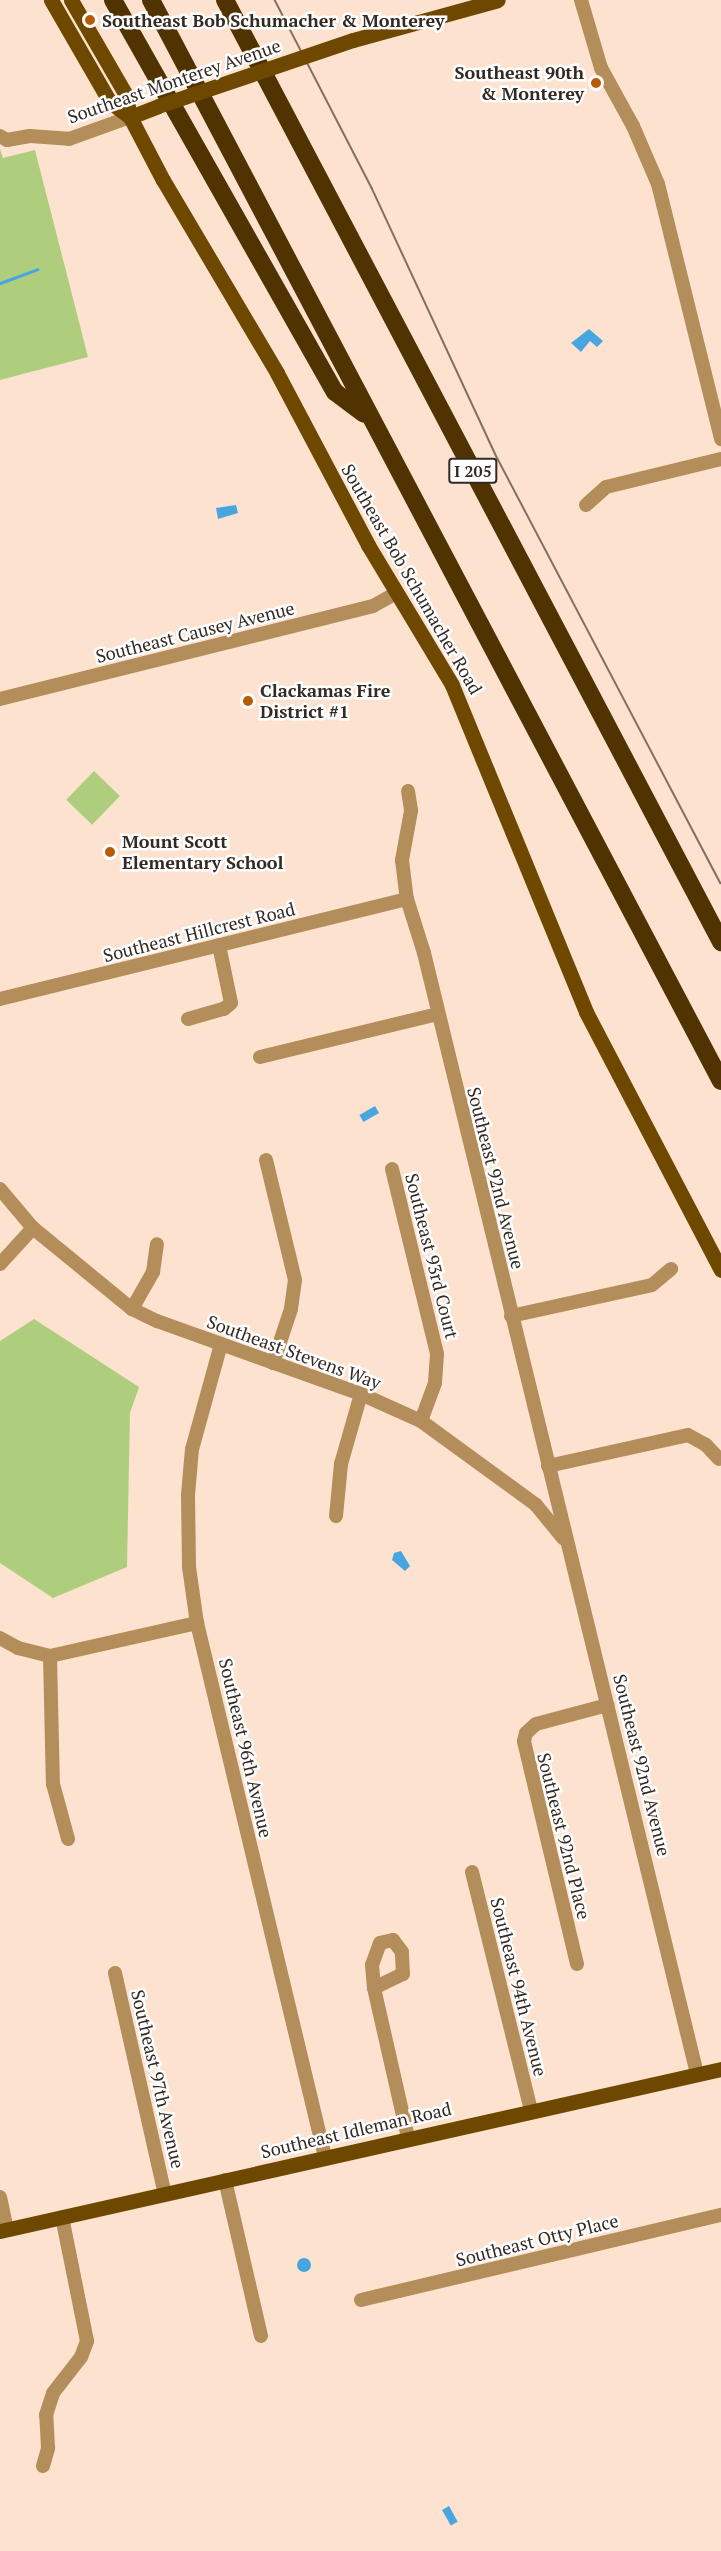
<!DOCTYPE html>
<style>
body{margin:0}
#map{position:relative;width:721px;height:2551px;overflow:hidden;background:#fde3cf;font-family:"PT Serif",serif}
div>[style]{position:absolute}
.green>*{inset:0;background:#aece7e;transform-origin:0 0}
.water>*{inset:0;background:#47a6e0;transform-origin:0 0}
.round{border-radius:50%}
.stream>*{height:3px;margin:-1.5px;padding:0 1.5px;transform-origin:1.5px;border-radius:1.5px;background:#47a6e0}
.minor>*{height:14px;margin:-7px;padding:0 7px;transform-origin:7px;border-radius:7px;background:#b38d5a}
.major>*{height:15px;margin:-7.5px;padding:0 7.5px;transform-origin:7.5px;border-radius:7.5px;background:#6f4800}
.highway>*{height:18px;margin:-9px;padding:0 9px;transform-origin:9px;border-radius:9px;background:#503301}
.tram>*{height:1.5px;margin:-0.75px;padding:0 0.75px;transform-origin:0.75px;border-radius:0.75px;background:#807064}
.major-bridge>*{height:15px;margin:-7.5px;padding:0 7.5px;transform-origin:7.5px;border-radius:7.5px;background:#6f4800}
.dots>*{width:16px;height:16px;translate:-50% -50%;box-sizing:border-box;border:3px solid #fff;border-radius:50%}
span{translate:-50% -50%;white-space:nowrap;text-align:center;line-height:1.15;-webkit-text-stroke:5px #fff;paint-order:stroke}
.shield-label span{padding:2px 4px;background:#fff;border:2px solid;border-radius:4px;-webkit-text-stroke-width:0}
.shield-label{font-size:16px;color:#342a23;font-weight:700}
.poi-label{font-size:18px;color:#342a23;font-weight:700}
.left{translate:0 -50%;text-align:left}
.right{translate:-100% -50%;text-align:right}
.street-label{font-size:18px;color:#342a23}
</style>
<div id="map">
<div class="green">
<div style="clip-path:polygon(0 149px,3px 158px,35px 150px,88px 357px,0 380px)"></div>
<div style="left:94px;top:771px;width:36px;height:40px;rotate:44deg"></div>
<div style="clip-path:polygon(34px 1319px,139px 1387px,130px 1413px,127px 1567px,53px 1598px,0 1563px,0 1341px)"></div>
</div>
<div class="water">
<div style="clip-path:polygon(589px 329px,603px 341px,597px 347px,590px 341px,581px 352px,571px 343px)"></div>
<div style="clip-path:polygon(236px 505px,238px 513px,218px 519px,216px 508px)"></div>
<div style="left:375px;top:1106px;width:8px;height:18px;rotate:60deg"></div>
<div style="clip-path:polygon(401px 1551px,410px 1566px,405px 1571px,392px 1560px,394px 1553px)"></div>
<div class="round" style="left:297px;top:2258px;width:14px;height:14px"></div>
<div style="left:449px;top:2506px;width:18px;height:8px;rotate:61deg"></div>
</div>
<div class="stream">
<div style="left:0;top:283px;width:40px;rotate:-20.2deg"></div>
</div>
<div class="minor">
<div style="left:581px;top:0;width:71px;rotate:73.6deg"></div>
<div style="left:601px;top:68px;width:66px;rotate:61.1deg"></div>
<div style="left:633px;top:126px;width:63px;rotate:66.7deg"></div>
<div style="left:658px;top:184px;width:263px;rotate:76.1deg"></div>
<div style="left:0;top:136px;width:8px;rotate:30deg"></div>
<div style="left:7px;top:140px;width:23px;rotate:-10deg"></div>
<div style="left:30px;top:136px;width:39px;rotate:4deg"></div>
<div style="left:69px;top:139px;width:65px;rotate:-19.8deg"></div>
<div style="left:586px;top:505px;width:27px;rotate:-42deg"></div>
<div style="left:606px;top:487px;width:118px;rotate:-13.7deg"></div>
<div style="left:0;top:699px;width:384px;rotate:-14deg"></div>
<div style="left:373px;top:606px;width:26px;rotate:-29deg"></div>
<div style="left:408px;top:791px;width:20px;rotate:81deg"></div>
<div style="left:411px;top:811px;width:50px;rotate:100.4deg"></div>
<div style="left:402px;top:860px;width:39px;rotate:83deg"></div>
<div style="left:407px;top:899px;width:57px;rotate:72.5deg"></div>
<div style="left:424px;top:953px;width:1154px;rotate:76.31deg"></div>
<div style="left:0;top:999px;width:419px;rotate:-13.8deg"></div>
<div style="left:188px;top:1019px;width:37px;rotate:-16deg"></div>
<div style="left:224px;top:1009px;width:9px;rotate:-41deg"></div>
<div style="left:231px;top:1003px;width:59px;rotate:-101.7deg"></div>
<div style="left:260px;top:1057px;width:183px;rotate:-13.6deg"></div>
<div style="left:266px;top:1160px;width:123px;rotate:76.4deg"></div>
<div style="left:295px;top:1280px;width:29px;rotate:98deg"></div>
<div style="left:291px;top:1309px;width:57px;rotate:108.4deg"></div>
<div style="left:392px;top:1169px;width:190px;rotate:76.3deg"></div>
<div style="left:437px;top:1354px;width:29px;rotate:94deg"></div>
<div style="left:435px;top:1383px;width:40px;rotate:110.2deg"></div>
<div style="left:0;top:1189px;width:51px;rotate:49.8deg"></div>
<div style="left:33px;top:1228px;width:128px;rotate:39.3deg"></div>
<div style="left:132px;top:1309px;width:28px;rotate:26deg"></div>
<div style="left:157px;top:1321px;width:217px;rotate:19.7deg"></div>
<div style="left:361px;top:1394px;width:66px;rotate:24.2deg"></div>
<div style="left:421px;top:1421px;width:142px;rotate:36.1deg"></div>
<div style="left:536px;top:1505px;width:43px;rotate:50.7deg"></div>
<div style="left:0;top:1264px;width:49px;rotate:-47.5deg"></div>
<div style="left:132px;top:1309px;width:43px;rotate:-60.4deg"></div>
<div style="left:153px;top:1272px;width:28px;rotate:-82deg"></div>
<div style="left:511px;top:1316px;width:144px;rotate:-12.4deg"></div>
<div style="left:652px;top:1285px;width:25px;rotate:-40deg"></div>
<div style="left:221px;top:1344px;width:109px;rotate:105.4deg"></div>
<div style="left:192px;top:1449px;width:46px;rotate:95deg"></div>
<div style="left:188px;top:1495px;width:72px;rotate:89.2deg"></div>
<div style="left:189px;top:1567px;width:57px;rotate:81.9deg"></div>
<div style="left:197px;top:1623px;width:549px;rotate:76.52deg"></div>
<div style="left:548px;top:1466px;width:143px;rotate:-12.5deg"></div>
<div style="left:688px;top:1435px;width:21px;rotate:29deg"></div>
<div style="left:706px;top:1445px;width:19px;rotate:47deg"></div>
<div style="left:336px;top:1516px;width:52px;rotate:-84.5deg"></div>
<div style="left:341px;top:1464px;width:73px;rotate:-74.1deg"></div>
<div style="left:0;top:1638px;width:21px;rotate:29deg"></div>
<div style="left:18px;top:1648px;width:33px;rotate:14deg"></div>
<div style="left:50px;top:1656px;width:151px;rotate:-12.7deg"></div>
<div style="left:50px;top:1656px;width:128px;rotate:88.7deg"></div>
<div style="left:53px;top:1784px;width:57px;rotate:74.7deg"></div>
<div style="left:472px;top:1872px;width:246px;rotate:76.1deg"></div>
<div style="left:577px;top:1964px;width:229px;rotate:-103.4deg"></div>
<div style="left:524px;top:1741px;width:8px;rotate:-76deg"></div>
<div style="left:526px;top:1733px;width:13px;rotate:-42deg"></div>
<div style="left:536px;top:1724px;width:74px;rotate:-14.8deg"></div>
<div style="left:115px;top:1973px;width:227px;rotate:77.3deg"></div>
<div style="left:374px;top:1988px;width:32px;rotate:-26deg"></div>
<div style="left:403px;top:1974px;width:22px;rotate:-93deg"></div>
<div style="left:402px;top:1952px;width:15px;rotate:-127deg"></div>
<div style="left:393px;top:1940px;width:13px;rotate:167deg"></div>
<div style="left:380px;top:1943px;width:23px;rotate:110deg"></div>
<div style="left:372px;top:1965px;width:23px;rotate:85deg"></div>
<div style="left:374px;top:1988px;width:154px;rotate:77.2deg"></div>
<div style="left:225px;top:2180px;width:160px;rotate:77deg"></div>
<div style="left:0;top:2197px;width:33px;rotate:78deg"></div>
<div style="left:361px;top:2300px;width:370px;rotate:-13.3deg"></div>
<div style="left:43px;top:2466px;width:19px;rotate:-74deg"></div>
<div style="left:48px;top:2448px;width:33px;rotate:-93deg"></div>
<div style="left:46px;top:2415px;width:23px;rotate:-72deg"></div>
<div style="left:53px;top:2393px;width:46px;rotate:-52.1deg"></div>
<div style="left:81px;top:2357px;width:17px;rotate:-69deg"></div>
<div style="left:87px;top:2341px;width:126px;rotate:-101.4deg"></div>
</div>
<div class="major">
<div style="left:51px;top:0;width:118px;rotate:60deg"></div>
<div style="left:110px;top:102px;width:25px;rotate:37deg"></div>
<div style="left:71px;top:0;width:110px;rotate:59.9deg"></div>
<div style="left:126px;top:95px;width:22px;rotate:80deg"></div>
<div style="left:130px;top:117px;width:71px;rotate:62.4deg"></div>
<div style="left:163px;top:180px;width:224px;rotate:59.4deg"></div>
<div style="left:277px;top:373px;width:195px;rotate:62.1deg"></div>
<div style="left:368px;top:545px;width:163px;rotate:59deg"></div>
<div style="left:452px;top:685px;width:353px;rotate:67.7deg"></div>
<div style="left:586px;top:1012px;width:291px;rotate:62.4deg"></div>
<div style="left:353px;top:40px;width:150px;rotate:-15.4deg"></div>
<div style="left:130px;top:117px;width:30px;rotate:-21deg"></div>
<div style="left:0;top:2231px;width:739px;rotate:-12.66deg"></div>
</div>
<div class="highway">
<div style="left:113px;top:0;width:450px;rotate:60.5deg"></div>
<div style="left:335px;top:392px;width:36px;rotate:37deg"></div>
<div style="left:151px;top:0;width:1222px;rotate:62.2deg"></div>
<div style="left:225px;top:0;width:1065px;rotate:62.23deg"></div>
</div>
<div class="tram">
<div style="left:275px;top:0;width:212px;rotate:62.7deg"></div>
<div style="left:372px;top:188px;width:299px;rotate:65.1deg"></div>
<div style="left:498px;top:459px;width:479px;rotate:62.3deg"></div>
</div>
<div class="major-bridge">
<div style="left:158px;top:106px;width:206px;rotate:-18.7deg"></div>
</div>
<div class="dots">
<div style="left:90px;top:20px;background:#b85b07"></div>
<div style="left:596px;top:83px;background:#b85b07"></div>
<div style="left:248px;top:701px;background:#b85b07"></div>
<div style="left:110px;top:852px;background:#b85b07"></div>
</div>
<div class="shield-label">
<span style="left:473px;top:471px">I 205</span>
</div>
<div class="poi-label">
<span class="left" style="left:102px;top:20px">Southeast Bob Schumacher &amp; Monterey</span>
<span class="right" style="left:584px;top:83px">Southeast 90th<br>&amp; Monterey</span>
<span class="left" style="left:260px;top:701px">Clackamas Fire<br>District #1</span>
<span class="left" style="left:122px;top:852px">Mount Scott<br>Elementary School</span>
</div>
<div class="street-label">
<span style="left:174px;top:81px;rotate:-19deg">Southeast Monterey Avenue</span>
<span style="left:412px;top:579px;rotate:60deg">Southeast Bob Schumacher Road</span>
<span style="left:195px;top:632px;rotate:-14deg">Southeast Causey Avenue</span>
<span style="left:199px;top:932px;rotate:-14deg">Southeast Hillcrest Road</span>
<span style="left:496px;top:1178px;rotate:76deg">Southeast 92nd Avenue</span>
<span style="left:432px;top:1256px;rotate:76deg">Southeast 93rd Court</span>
<span style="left:294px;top:1352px;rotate:20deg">Southeast Stevens Way</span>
<span style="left:246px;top:1748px;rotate:77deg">Southeast 96th Avenue</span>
<span style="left:642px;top:1765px;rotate:76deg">Southeast 92nd Avenue</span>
<span style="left:564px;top:1836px;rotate:76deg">Southeast 92nd Place</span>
<span style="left:519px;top:1987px;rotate:76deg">Southeast 94th Avenue</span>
<span style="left:158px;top:2079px;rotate:77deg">Southeast 97th Avenue</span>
<span style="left:356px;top:2130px;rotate:-13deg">Southeast Idleman Road</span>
<span style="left:537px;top:2240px;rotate:-14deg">Southeast Otty Place</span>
</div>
</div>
